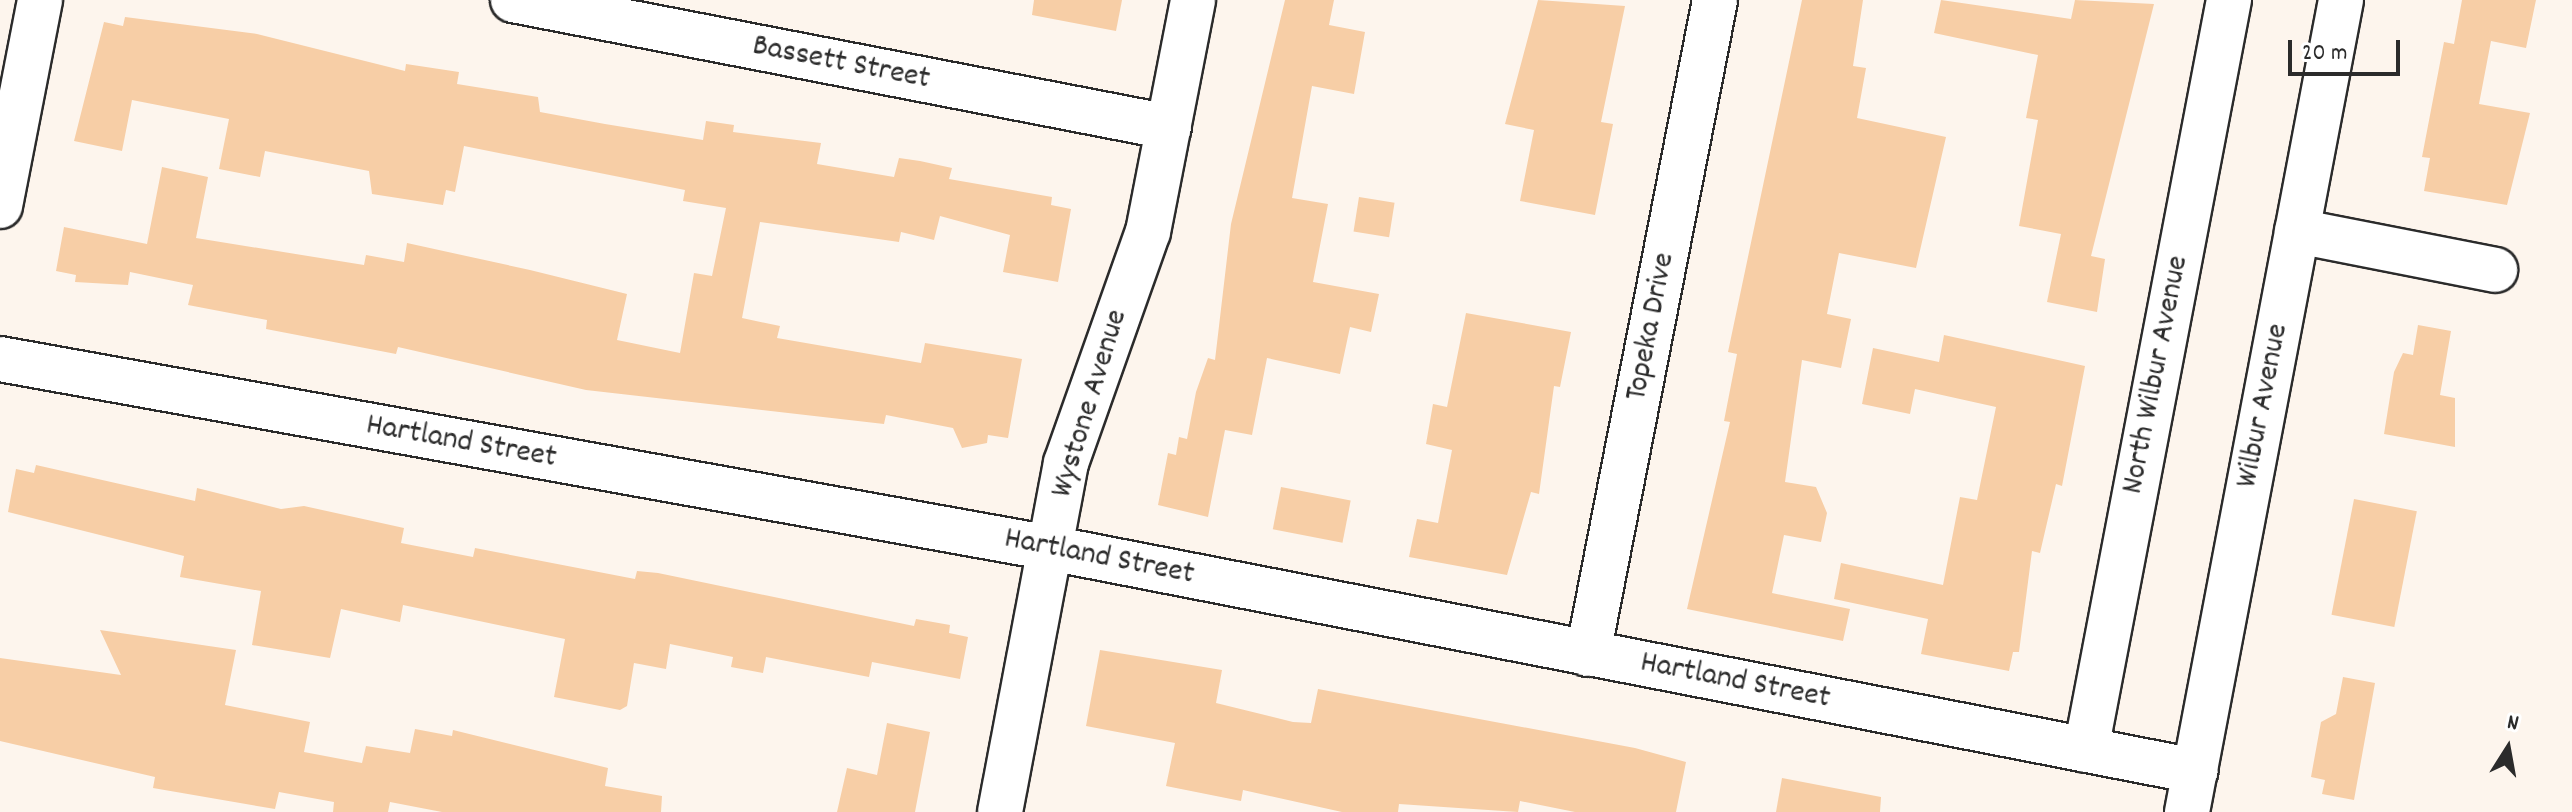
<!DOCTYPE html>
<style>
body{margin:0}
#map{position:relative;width:2572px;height:812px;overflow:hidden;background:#fdf5ed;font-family:Dekko,sans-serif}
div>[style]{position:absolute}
.building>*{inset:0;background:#f7cea6;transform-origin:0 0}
.roads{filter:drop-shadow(2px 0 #2b2b2b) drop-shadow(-2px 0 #2b2b2b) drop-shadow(0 2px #2b2b2b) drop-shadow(0 -2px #2b2b2b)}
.street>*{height:44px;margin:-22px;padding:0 22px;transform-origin:22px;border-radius:22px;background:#fff}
.secondary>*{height:44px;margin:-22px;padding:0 22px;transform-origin:22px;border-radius:22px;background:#fff}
span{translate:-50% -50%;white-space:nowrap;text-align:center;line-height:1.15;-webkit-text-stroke:7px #fff;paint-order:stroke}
.street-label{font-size:32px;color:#2b2b2b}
.north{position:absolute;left:2468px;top:708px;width:80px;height:80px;-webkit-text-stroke:6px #fff;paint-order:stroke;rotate:11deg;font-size:22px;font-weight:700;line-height:32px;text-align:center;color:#2b2b2b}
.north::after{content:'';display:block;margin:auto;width:28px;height:36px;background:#2b2b2b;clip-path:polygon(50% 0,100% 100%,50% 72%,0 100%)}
.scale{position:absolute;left:2288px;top:40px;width:112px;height:36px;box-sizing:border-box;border:4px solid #2b2b2b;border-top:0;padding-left:10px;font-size:24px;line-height:28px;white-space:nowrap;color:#2b2b2b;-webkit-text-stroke:6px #fff;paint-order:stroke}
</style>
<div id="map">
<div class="building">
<div style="clip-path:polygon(1034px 0,1122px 0,1116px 31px,1032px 15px)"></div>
<div style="clip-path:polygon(1285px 0,1334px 0,1329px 25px,1365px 32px,1354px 94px,1312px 86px,1292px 198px,1328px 204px,1313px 282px,1379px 294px,1371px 332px,1350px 327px,1340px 374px,1267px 358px,1252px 435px,1225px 430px,1208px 517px,1158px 505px,1168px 453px,1176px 455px,1179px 437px,1187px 439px,1196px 392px,1208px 358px,1215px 360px,1231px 224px)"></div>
<div style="clip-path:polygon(1538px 0,1625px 6px,1601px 122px,1613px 124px,1595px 215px,1520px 201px,1534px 130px,1505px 124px)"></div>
<div style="clip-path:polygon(1802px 0,1863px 0,1853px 66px,1866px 68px,1857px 118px,1946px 137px,1916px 268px,1839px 253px,1827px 314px,1851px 319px,1841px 368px,1802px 360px,1785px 482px,1816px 487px,1827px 513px,1821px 542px,1784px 535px,1772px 593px,1850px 609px,1843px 641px,1687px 609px,1730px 422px,1724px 421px,1737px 354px,1728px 352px)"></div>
<div style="clip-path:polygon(1941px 0,2071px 19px,2075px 0,2154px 4px,2091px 256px,2105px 259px,2097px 312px,2047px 302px,2061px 234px,2019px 226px,2038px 120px,2026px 118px,2038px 55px,1934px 33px)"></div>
<div style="clip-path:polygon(2462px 0,2536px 0,2526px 48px,2491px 41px,2479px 104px,2530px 113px,2507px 205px,2424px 191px,2430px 158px,2422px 157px,2444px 42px,2454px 44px)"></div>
<div style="clip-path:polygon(125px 17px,257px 34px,405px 71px,406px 64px,459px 72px,457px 84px,538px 97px,540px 112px,605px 124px,703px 140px,706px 121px,734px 125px,733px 132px,821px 143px,817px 164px,894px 177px,899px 158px,920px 161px,952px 168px,949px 179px,1052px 197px,1051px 205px,1071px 209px,1058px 282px,1003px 272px,1010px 235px,940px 216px,934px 240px,901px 232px,899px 242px,760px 222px,742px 318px,780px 326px,777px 338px,921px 363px,925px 343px,1022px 359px,1008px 438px,988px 435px,987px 443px,962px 448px,953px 428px,886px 415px,884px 424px,586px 390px,398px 347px,396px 354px,266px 329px,267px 320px,188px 305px,193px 285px,130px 272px,128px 285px,75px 282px,76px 275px,56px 271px,64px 227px,147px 244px,162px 167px,208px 177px,196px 238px,364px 265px,366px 255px,404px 262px,407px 243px,530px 270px,627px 294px,617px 340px,680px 353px,694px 273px,712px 276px,726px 208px,683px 201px,685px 190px,464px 146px,455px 192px,446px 190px,443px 205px,372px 194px,369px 171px,265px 151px,260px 177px,219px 169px,229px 119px,132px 100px,122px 151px,74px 141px,104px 22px,123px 26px)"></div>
<div style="left:1359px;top:197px;width:36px;height:35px;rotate:9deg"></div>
<div style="clip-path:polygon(1466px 313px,1571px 332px,1560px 387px,1554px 386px,1539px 494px,1531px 492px,1507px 575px,1409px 557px,1417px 519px,1438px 523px,1452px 450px,1426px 444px,1433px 404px,1447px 407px)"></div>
<div style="clip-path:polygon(2418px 325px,2451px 331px,2440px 395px,2455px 398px,2455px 447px,2384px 434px,2394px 372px,2403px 353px,2413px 355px)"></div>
<div style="clip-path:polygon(1944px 335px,2085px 366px,2062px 486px,2056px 484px,2040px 553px,2032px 551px,2019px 652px,2013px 652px,2009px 671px,1921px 654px,1928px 619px,1834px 599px,1841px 563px,1943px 585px,1960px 497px,1977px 500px,1996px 407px,1915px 389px,1910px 414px,1862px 404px,1873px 348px,1939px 362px)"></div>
<div style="clip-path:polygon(36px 465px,195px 501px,197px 488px,281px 509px,304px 506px,404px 528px,401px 543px,473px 557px,475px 548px,635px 579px,637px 571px,658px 573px,914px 626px,916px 619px,950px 625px,949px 633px,968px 637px,960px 679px,872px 662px,869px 677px,766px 657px,763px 673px,731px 667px,733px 657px,670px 644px,666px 669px,634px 663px,627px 706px,620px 710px,554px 697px,565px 639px,403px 605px,400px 622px,341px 609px,330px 658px,252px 645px,261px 591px,180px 577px,184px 556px,8px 512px,16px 469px,34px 473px)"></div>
<div style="left:1281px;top:487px;width:71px;height:43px;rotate:11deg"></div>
<div style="left:2354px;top:499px;width:64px;height:118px;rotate:11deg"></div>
<div style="clip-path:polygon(100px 630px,236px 650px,225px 705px,310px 722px,304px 752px,362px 763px,366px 746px,410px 753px,415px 729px,452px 736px,453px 730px,608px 768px,605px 786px,662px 796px,661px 812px,442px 812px,390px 802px,388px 812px,333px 812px,334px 802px,279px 792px,275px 809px,153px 788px,155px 777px,0 741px,0 658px,121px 675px)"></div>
<div style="clip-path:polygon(1100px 650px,1222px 670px,1216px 703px,1293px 722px,1311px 723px,1318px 689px,1635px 748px,1686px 762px,1676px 812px,1575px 812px,1520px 801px,1518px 812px,1399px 804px,1398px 812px,1342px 812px,1243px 790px,1241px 801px,1166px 786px,1175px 743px,1086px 726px)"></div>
<div style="clip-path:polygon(2343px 677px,2375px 683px,2354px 800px,2322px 794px,2325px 780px,2311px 777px,2321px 722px,2336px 714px)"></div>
<div style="clip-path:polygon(887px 723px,930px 732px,915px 812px,837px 812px,847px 768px,877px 775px)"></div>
<div style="clip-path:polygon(1782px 778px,1881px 797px,1880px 812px,1776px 812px)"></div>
</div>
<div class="roads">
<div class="street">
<div style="left:513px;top:0;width:668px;rotate:10.96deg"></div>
<div style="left:2297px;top:231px;width:202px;rotate:11.1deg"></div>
<div style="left:0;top:359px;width:1067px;rotate:10.2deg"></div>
<div style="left:1050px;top:548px;width:1167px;rotate:11.02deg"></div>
<div style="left:1588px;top:654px;width:666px;rotate:-79.01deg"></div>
<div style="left:2086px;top:750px;width:764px;rotate:-79.21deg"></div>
<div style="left:1000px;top:812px;width:355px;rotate:-79.3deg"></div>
<div style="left:1066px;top:463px;width:245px;rotate:-70.5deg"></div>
<div style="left:1148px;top:232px;width:236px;rotate:-79deg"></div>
</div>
<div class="secondary">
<div style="left:0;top:206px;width:210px;rotate:-79deg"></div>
<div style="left:2187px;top:812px;width:826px;rotate:-79.26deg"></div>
</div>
</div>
<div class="street-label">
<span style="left:841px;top:64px;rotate:11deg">Bassett Street</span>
<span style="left:1652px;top:327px;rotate:-79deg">Topeka Drive</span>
<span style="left:2157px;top:375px;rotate:-79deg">North Wilbur Avenue</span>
<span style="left:1091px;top:404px;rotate:-73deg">Wystone Avenue</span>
<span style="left:2264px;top:406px;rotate:-79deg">Wilbur Avenue</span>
<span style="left:461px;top:443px;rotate:10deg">Hartland Street</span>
<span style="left:1099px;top:558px;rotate:11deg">Hartland Street</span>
<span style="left:1735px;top:682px;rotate:11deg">Hartland Street</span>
</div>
<div class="north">N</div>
<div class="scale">20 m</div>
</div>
